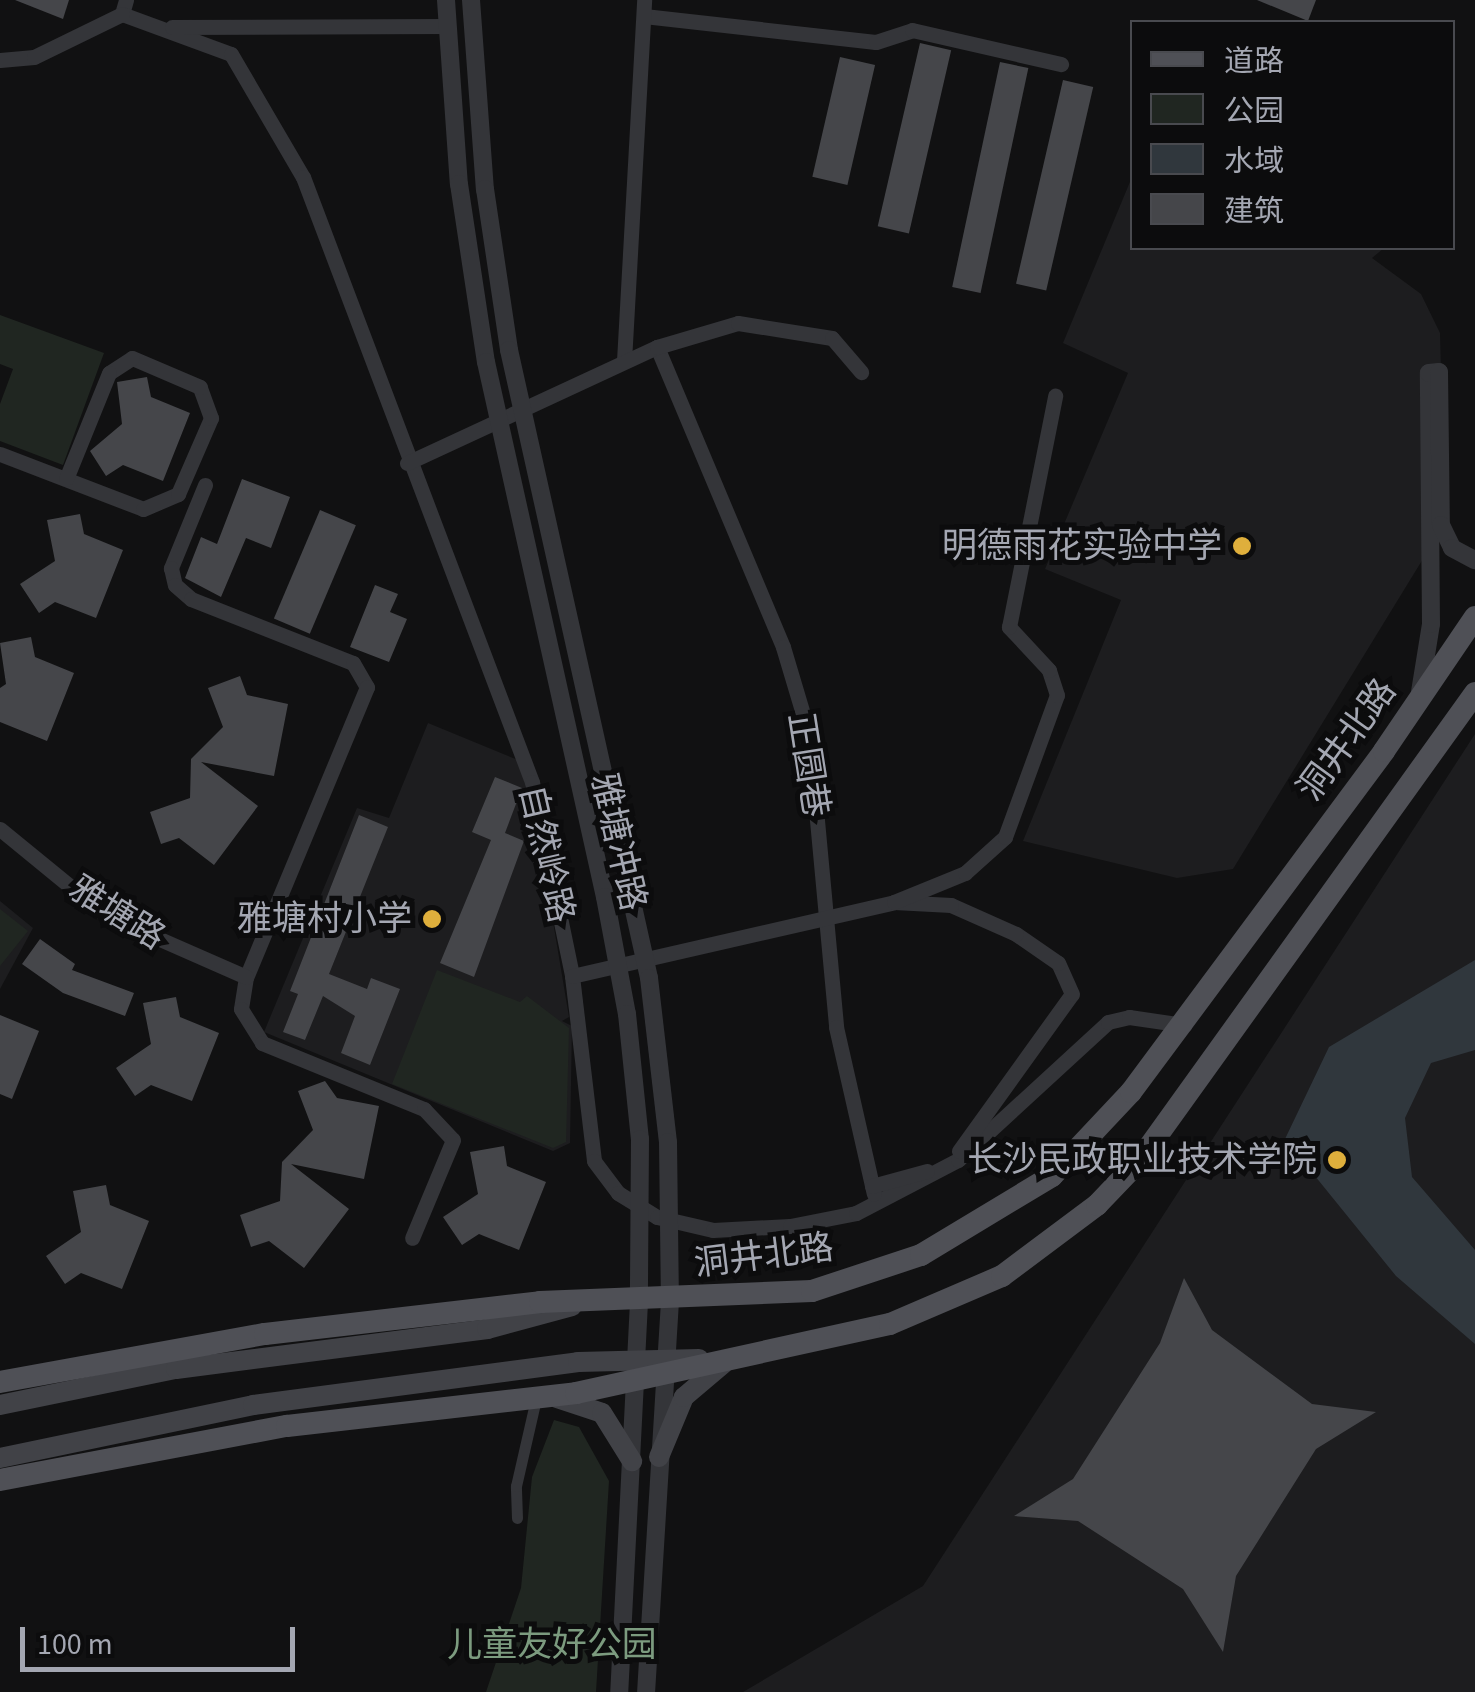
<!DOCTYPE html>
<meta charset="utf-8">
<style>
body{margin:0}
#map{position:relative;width:1475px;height:1692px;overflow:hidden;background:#111112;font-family:"Source Sans 3","Noto Sans SC",sans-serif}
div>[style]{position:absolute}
.built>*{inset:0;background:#1d1d1f}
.green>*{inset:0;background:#202621}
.water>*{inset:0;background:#30373d}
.building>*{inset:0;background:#45464a;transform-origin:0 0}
.pedestrian>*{height:11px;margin:-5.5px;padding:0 5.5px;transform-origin:5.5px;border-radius:5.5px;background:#343539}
.minor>*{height:15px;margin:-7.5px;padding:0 7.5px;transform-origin:7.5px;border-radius:7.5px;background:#343539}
.tertiary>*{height:18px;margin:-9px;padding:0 9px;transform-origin:9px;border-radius:9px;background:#343539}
.secondary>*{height:20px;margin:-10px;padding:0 10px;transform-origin:10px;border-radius:10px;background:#414247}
.primary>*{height:22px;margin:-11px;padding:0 11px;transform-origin:11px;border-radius:11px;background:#4f5056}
.dots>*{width:28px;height:28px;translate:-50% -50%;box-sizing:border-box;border:5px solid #0c0c0d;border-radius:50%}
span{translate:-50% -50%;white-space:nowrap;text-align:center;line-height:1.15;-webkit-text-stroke:10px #0c0c0d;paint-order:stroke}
.poi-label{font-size:35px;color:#a4a7b2}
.right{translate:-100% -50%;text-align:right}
.street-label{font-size:35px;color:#a4a7b2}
.park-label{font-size:35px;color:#7c9b7f}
.legend{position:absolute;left:1130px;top:20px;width:325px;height:230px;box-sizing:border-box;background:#0c0c0d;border:2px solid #494a4f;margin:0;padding:12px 18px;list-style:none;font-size:30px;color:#a4a7b2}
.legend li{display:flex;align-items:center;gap:20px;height:50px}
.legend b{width:50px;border:2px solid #494a4f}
.scale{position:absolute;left:20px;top:1627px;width:275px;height:45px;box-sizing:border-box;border:5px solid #a4a7b2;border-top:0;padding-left:12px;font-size:30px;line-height:35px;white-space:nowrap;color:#a4a7b2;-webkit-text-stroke:8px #0c0c0d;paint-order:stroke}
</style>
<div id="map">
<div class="built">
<div style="clip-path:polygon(1132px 177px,1132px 248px,1384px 248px,1372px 258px,1421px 294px,1440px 333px,1445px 523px,1233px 869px,1177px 878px,1023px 841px,1121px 600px,1045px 569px,1128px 373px,1063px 343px)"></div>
<div style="clip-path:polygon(428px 723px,518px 760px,536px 820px,569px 1017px,562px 1021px,572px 1026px,570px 1143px,553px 1151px,264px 1032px,357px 808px,389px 818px)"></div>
<div style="clip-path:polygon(1475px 734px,1475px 1692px,743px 1692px,923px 1586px)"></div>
<div style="clip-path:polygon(0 901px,33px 928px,0 989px)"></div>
</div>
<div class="green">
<div style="clip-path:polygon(0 315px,104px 353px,63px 465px,0 441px,0 404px,13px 369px,0 364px)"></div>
<div style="clip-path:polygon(0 909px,28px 931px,0 966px)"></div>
<div style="clip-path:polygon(437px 970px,520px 1002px,527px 996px,569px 1028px,566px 1142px,553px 1148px,392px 1084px)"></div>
<div style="clip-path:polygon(554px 1420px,579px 1427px,609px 1481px,596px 1692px,486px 1692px,521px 1588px,532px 1477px)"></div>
</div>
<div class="water">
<div style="clip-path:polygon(1475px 960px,1475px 1050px,1431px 1063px,1405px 1118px,1412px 1177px,1475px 1250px,1475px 1344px,1396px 1276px,1285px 1139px,1329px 1047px)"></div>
</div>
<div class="building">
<div style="clip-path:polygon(15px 0,69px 0,63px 19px)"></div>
<div style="clip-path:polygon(1257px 0,1316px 0,1308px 21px)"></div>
<div style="left:920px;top:43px;width:32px;height:188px;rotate:13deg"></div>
<div style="left:840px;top:57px;width:36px;height:123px;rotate:13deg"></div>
<div style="left:1000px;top:62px;width:29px;height:230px;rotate:12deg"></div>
<div style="left:1063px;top:80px;width:31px;height:209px;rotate:13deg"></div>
<div style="clip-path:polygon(147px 377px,151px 397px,190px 413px,163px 481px,123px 465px,106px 476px,90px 451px,122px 424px,117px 382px)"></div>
<div style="clip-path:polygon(242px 479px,290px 497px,271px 548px,246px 538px,221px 597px,185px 578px,201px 537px,217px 544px)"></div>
<div style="left:320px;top:510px;width:39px;height:118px;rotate:23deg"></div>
<div style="clip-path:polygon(80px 514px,84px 534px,123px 550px,96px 618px,55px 602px,39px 613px,20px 584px,55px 561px,47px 520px)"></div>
<div style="clip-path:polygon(375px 585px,398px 594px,390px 612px,407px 619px,389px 662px,350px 647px)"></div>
<div style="clip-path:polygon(31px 637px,35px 657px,74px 673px,47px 741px,0 722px,0 688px,6px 684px,0 643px)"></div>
<div style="clip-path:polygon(240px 676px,247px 695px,288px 704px,274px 776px,201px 762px,258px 806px,214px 865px,179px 838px,161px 844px,150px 812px,190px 798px,191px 759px,223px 727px,208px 688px)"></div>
<div style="clip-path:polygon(495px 777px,522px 788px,505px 833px,524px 841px,474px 977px,440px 963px,491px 840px,472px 832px)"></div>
<div style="clip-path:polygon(359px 815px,388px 827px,329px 974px,367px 989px,371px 978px,400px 989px,370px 1065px,341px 1053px,355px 1016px,323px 996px,305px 1040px,283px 1032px,298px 994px,290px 991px)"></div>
<div style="clip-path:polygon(40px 939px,75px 964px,72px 970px,134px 993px,125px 1016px,63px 993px,22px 964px)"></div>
<div style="clip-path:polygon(176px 997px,180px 1017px,219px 1033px,192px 1101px,151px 1085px,135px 1096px,116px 1068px,151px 1044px,143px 1003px)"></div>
<div style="clip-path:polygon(0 1015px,39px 1031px,12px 1099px,0 1094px)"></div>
<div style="clip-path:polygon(325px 1081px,337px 1098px,379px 1106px,364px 1179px,291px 1164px,349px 1209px,304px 1268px,269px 1241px,251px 1247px,240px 1215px,280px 1201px,282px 1162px,313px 1130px,298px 1091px)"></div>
<div style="clip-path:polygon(504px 1146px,507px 1166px,546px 1182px,519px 1250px,479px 1234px,462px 1245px,443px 1217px,478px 1194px,470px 1152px)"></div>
<div style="clip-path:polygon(106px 1185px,110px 1205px,149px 1221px,122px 1289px,81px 1273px,65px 1284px,46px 1256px,81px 1232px,73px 1191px)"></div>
<div style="clip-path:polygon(1184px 1278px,1212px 1330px,1312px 1404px,1376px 1412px,1316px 1449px,1236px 1576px,1223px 1652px,1183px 1589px,1078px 1521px,1014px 1516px,1073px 1479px,1160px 1343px)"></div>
</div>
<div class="pedestrian">
<div style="left:517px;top:1518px;width:32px;rotate:-92deg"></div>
<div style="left:516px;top:1486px;width:89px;rotate:-77.1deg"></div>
</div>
<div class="minor">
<div style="left:126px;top:0;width:15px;rotate:106deg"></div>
<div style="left:122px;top:14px;width:116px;rotate:20.2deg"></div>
<div style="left:231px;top:54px;width:143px;rotate:59.7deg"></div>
<div style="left:303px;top:177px;width:647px;rotate:69.27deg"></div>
<div style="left:532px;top:782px;width:198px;rotate:78.3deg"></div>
<div style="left:572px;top:976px;width:186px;rotate:83.2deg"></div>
<div style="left:594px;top:1161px;width:40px;rotate:53deg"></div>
<div style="left:618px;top:1193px;width:46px;rotate:31.6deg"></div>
<div style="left:657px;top:1217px;width:57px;rotate:13.1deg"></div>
<div style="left:713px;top:1230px;width:77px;rotate:-3deg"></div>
<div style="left:790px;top:1226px;width:67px;rotate:-11.1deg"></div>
<div style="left:856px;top:1213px;width:115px;rotate:-27.5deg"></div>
<div style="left:958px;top:1160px;width:204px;rotate:-42.6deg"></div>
<div style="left:1108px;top:1022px;width:22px;rotate:-13deg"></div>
<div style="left:1129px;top:1017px;width:56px;rotate:8.3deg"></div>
<div style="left:644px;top:16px;width:233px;rotate:6.4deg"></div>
<div style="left:876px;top:42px;width:38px;rotate:-18deg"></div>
<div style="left:912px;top:30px;width:153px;rotate:12.9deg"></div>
<div style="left:172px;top:27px;width:275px;rotate:-0.2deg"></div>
<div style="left:0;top:60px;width:34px;rotate:-5deg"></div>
<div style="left:34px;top:57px;width:98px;rotate:-26deg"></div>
<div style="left:657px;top:347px;width:325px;rotate:67.2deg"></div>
<div style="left:783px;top:647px;width:91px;rotate:73.4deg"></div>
<div style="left:809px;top:734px;width:294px;rotate:84.7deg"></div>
<div style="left:836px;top:1027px;width:171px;rotate:77.2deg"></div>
<div style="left:624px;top:361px;width:362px;rotate:-86.8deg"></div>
<div style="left:0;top:454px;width:153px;rotate:21deg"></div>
<div style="left:143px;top:509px;width:38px;rotate:-23deg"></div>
<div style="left:178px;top:494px;width:83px;rotate:-66.5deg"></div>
<div style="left:211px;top:418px;width:33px;rotate:-110deg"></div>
<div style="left:200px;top:387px;width:74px;rotate:-156.9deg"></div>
<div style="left:132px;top:358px;width:27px;rotate:147deg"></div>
<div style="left:109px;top:373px;width:114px;rotate:112.1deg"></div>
<div style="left:407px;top:463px;width:276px;rotate:-24.9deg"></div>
<div style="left:657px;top:347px;width:84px;rotate:-16.5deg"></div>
<div style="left:738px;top:323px;width:95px;rotate:9.1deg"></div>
<div style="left:832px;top:338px;width:45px;rotate:49.5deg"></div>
<div style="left:205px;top:485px;width:90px;rotate:112.3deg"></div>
<div style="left:171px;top:568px;width:17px;rotate:77deg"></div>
<div style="left:175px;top:585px;width:21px;rotate:41deg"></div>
<div style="left:191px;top:599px;width:174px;rotate:21.6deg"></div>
<div style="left:353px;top:663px;width:28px;rotate:60deg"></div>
<div style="left:367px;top:687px;width:314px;rotate:112.6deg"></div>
<div style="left:246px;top:977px;width:32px;rotate:99deg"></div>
<div style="left:241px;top:1009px;width:40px;rotate:58deg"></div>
<div style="left:262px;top:1043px;width:175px;rotate:22.2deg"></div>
<div style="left:424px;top:1109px;width:42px;rotate:46.9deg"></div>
<div style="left:453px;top:1140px;width:106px;rotate:112.7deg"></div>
<div style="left:0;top:829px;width:136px;rotate:39.3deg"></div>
<div style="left:105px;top:915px;width:154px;rotate:23.7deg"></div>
<div style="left:572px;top:976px;width:330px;rotate:-12.9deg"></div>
<div style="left:959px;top:1151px;width:193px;rotate:-54.3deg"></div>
<div style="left:1072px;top:994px;width:34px;rotate:-114deg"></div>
<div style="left:1058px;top:963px;width:51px;rotate:-145.4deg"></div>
<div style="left:1016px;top:934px;width:71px;rotate:-156deg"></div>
<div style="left:951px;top:905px;width:57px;rotate:-177deg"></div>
<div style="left:894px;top:902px;width:77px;rotate:-22.2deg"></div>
<div style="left:965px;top:873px;width:54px;rotate:-42deg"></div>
<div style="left:1005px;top:837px;width:151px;rotate:-69.9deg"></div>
<div style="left:1057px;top:695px;width:26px;rotate:-108deg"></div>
<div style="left:1049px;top:670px;width:59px;rotate:-132.9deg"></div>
<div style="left:1009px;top:627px;width:236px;rotate:-78.7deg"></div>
<div style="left:872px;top:1186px;width:57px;rotate:-15.3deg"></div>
</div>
<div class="tertiary">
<div style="left:446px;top:0;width:184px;rotate:86deg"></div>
<div style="left:459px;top:184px;width:180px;rotate:81.4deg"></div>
<div style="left:486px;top:362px;width:548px;rotate:77.46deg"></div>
<div style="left:605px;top:897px;width:119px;rotate:79.4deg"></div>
<div style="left:627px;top:1014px;width:126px;rotate:84.1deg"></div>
<div style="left:640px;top:1139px;width:163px;rotate:90.4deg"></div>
<div style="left:639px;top:1302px;width:391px;rotate:92.9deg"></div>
<div style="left:471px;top:0;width:190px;rotate:85.8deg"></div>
<div style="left:485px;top:189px;width:163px;rotate:81.5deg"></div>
<div style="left:509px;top:350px;width:643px;rotate:77.43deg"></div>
<div style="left:649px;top:978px;width:165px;rotate:83.4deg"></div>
<div style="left:668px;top:1142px;width:159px;rotate:89.3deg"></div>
<div style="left:670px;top:1301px;width:392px;rotate:93.5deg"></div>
<div style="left:1420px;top:692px;width:69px;rotate:-80.8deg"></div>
<div style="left:1431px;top:624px;width:251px;rotate:-90.5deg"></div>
<div style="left:1429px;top:373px;width:10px;rotate:-6deg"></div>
<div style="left:1439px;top:372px;width:153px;rotate:89.3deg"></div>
<div style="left:1441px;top:525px;width:25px;rotate:64deg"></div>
<div style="left:1452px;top:548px;width:26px;rotate:28deg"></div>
</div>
<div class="secondary">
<div style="left:557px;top:1398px;width:47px;rotate:18.4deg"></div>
<div style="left:602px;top:1413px;width:57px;rotate:58deg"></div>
<div style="left:0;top:1405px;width:180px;rotate:-11.6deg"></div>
<div style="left:176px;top:1369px;width:314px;rotate:-7.3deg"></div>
<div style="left:487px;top:1329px;width:88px;rotate:-15.1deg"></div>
<div style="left:659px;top:1457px;width:65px;rotate:-67.4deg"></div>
<div style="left:684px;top:1397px;width:52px;rotate:-40.4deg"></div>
<div style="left:0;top:1458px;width:258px;rotate:-11.8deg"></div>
<div style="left:253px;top:1405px;width:328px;rotate:-7.5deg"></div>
<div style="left:578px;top:1362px;width:121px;rotate:-1.4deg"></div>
</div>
<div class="primary">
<div style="left:0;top:1382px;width:269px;rotate:-10.3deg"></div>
<div style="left:265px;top:1334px;width:277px;rotate:-6.6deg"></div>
<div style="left:540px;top:1302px;width:272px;rotate:-2.3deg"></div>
<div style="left:812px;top:1291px;width:115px;rotate:-18.3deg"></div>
<div style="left:921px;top:1255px;width:153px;rotate:-31.1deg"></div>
<div style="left:1052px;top:1176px;width:115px;rotate:-46.8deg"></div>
<div style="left:1131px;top:1092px;width:425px;rotate:-53.4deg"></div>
<div style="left:1384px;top:751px;width:162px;rotate:-55.8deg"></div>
<div style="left:0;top:1480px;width:292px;rotate:-10.7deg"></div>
<div style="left:287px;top:1426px;width:291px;rotate:-6.5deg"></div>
<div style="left:576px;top:1393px;width:321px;rotate:-12.4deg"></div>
<div style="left:890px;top:1324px;width:122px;rotate:-23.2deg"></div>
<div style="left:1002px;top:1276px;width:119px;rotate:-36.8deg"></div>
<div style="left:1097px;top:1205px;width:61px;rotate:-46.3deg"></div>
<div style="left:1139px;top:1161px;width:576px;rotate:-54.32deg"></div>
</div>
<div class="dots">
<div style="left:1242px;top:546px;background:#dfaf3c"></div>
<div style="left:432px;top:919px;background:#dfaf3c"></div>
<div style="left:1337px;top:1160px;background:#dfaf3c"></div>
</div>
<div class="poi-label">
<span class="right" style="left:1222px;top:546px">明德雨花实验中学</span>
<span class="right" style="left:412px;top:919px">雅塘村小学</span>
<span class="right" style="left:1317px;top:1160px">长沙民政职业技术学院</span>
</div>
<div class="street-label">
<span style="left:1347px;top:740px;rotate:-54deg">洞井北路</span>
<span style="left:808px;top:765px;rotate:81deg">正圆巷</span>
<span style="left:618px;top:842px;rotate:77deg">雅塘冲路</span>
<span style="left:546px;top:854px;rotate:77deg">自然岭路</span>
<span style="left:117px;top:913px;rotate:32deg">雅塘路</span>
<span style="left:764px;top:1256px;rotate:-7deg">洞井北路</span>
</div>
<div class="park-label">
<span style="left:552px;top:1645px">儿童友好公园</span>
</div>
<ul class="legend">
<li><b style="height:12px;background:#4f5056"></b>道路</li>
<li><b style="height:28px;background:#202621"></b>公园</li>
<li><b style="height:28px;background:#30373d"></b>水域</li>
<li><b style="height:28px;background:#45464a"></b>建筑</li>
</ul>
<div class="scale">100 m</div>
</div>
